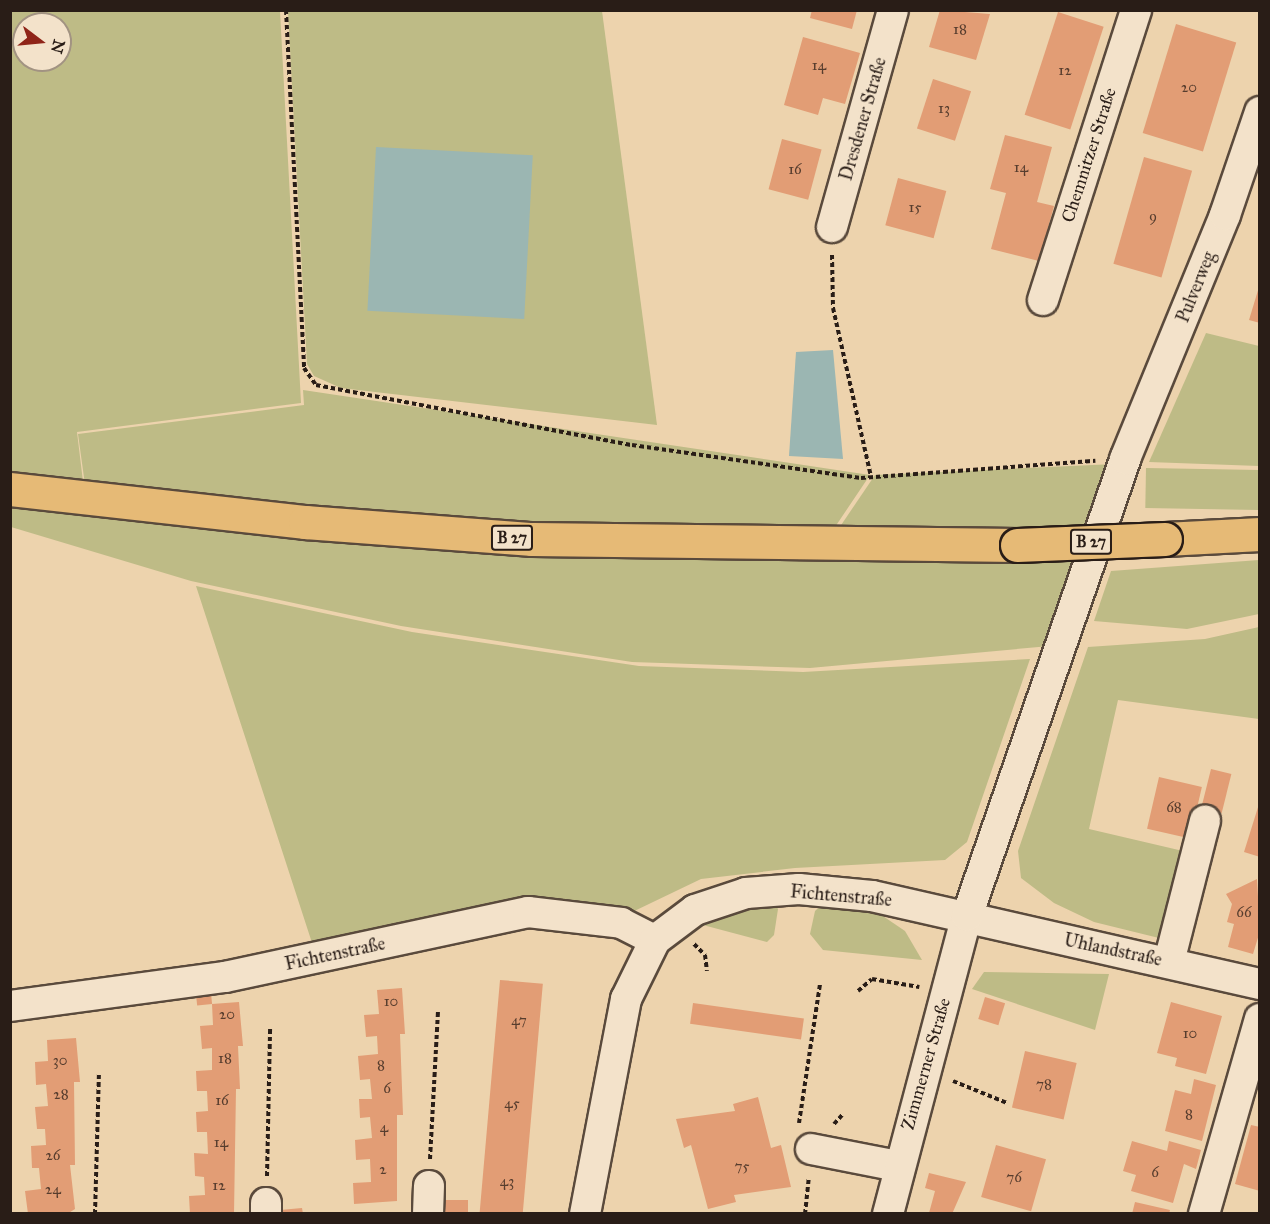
<!DOCTYPE html>
<meta charset="utf-8">
<style>
body{margin:0}
#map{position:relative;width:1270px;height:1224px;overflow:hidden;background:#edd3ad;font-family:"IM FELL Great Primer",serif}
div>[style]{position:absolute}
.green>*{inset:0;background:#bebb86;transform-origin:0 0}
.water>*{inset:0;background:#9bb6b2;transform-origin:0 0}
.building>*{inset:0;background:#e29d75;transform-origin:0 0}
.path>*{height:4px;margin-top:-2px;transform-origin:0;background:repeating-linear-gradient(90deg,#291d17 0 4.5px,transparent 0 7.5px)}
.roads{filter:drop-shadow(2px 0 #5a4a3c) drop-shadow(-2px 0 #5a4a3c) drop-shadow(0 2px #5a4a3c) drop-shadow(0 -2px #5a4a3c)}
.minor>*{height:30px;margin:-15px;padding:0 15px;transform-origin:15px;border-radius:15px;background:#f3e2ca}
.major>*{height:33px;margin:-16.5px;padding:0 16.5px;transform-origin:16.5px;border-radius:16.5px;background:#e6ba76}
.bridges{filter:drop-shadow(2px 0 #291d17) drop-shadow(-2px 0 #291d17) drop-shadow(0 2px #291d17) drop-shadow(0 -2px #291d17)}
.major-bridge>*{height:33px;margin:-16.5px;padding:0 16.5px;transform-origin:16.5px;border-radius:16.5px;background:#e6ba76}
span{translate:-50% -50%;white-space:nowrap;text-align:center;line-height:1.15;-webkit-text-stroke:5px #f3e2ca;paint-order:stroke}
.number-label{font-size:15px;color:#573d2e}
.number-label span{-webkit-text-stroke-width:0}
.shield-label span{padding:2px 4px;background:#f3e2ca;border:2px solid;border-radius:4px;-webkit-text-stroke-width:0}
.shield-label{font-size:16px;color:#291d17;font-weight:700}
.street-label{font-size:18px;color:#291d17}
.frame{position:absolute;inset:0;border:12px solid #291d17;pointer-events:none}
.north{position:absolute;left:12px;top:12px;width:60px;height:60px;box-sizing:border-box;background:#f3e2ca;border:2px solid #a29382;border-radius:50%;rotate:106deg;font-size:16px;font-weight:700;line-height:24px;text-align:center;color:#291d17}
.north::after{content:'';display:block;margin:auto;width:21px;height:27px;background:#8f2418;clip-path:polygon(50% 0,100% 100%,50% 72%,0 100%)}
</style>
<div id="map">
<div class="green">
<div style="clip-path:polygon(evenodd,11px 11px,280px 11px,301px 403px,77px 432px,84px 490px,11px 480px,11px 11px,24px 24px,60px 24px,60px 60px,24px 60px,24px 24px)"></div>
<div style="clip-path:polygon(288px 11px,602px 11px,657px 425px,341px 388px,314px 376px,307px 364px)"></div>
<div style="clip-path:polygon(1206px 333px,1259px 346px,1259px 466px,1149px 462px)"></div>
<div style="clip-path:polygon(303px 390px,870px 475px,829px 536px,379px 518px,86px 492px,78px 434px,304px 405px)"></div>
<div style="clip-path:polygon(1115px 464px,1091px 534px,833px 537px,875px 475px)"></div>
<div style="left:1146px;top:468px;width:113px;height:40px;rotate:1deg"></div>
<div style="clip-path:polygon(10px 495px,321px 525px,1085px 552px,1050px 646px,810px 668px,632px 662px,401px 626px,191px 581px,11px 527px)"></div>
<div style="clip-path:polygon(1259px 560px,1259px 614px,1187px 629px,1094px 621px,1111px 571px)"></div>
<div style="clip-path:polygon(196px 586px,412px 632px,639px 666px,803px 672px,1030px 659px,967px 842px,945px 860px,795px 868px,701px 879px,626px 915px,314px 949px)"></div>
<div style="clip-path:polygon(1259px 627px,1259px 719px,1118px 700px,1089px 829px,1183px 851px,1163px 939px,1094px 922px,1054px 903px,1021px 878px,1018px 851px,1088px 647px,1205px 639px)"></div>
<div style="clip-path:polygon(772px 900px,778px 909px,774px 935px,767px 942px,703px 925px,728px 909px)"></div>
<div style="clip-path:polygon(827px 900px,874px 910px,905px 931px,922px 960px,823px 950px,810px 934px,815px 911px)"></div>
<div style="clip-path:polygon(984px 972px,1109px 974px,1095px 1030px,972px 989px)"></div>
</div>
<div class="water">
<div style="left:376px;top:147px;width:157px;height:164px;rotate:3deg"></div>
<div style="clip-path:polygon(833px 350px,843px 459px,789px 456px,796px 352px)"></div>
</div>
<div class="building">
<div style="clip-path:polygon(812px 10px,857px 10px,852px 29px,810px 18px)"></div>
<div style="clip-path:polygon(940px 10px,990px 14px,976px 60px,929px 47px)"></div>
<div style="left:1058px;top:12px;width:48px;height:108px;rotate:18deg"></div>
<div style="left:1176px;top:24px;width:63px;height:114px;rotate:17deg"></div>
<div style="clip-path:polygon(803px 37px,860px 53px,845px 104px,823px 98px,818px 115px,784px 105px)"></div>
<div style="left:933px;top:79px;width:40px;height:52px;rotate:18deg"></div>
<div style="clip-path:polygon(1005px 135px,1052px 147px,1037px 202px,1054px 206px,1039px 261px,991px 249px,1006px 193px,990px 189px)"></div>
<div style="left:782px;top:139px;width:41px;height:52px;rotate:15deg"></div>
<div style="left:1144px;top:157px;width:50px;height:111px;rotate:16deg"></div>
<div style="left:898px;top:178px;width:50px;height:49px;rotate:15deg"></div>
<div style="clip-path:polygon(1259px 287px,1260px 287px,1260px 323px,1249px 320px)"></div>
<div style="left:1211px;top:769px;width:21px;height:40px;rotate:14deg"></div>
<div style="left:1159px;top:777px;width:44px;height:53px;rotate:13deg"></div>
<div style="clip-path:polygon(1259px 804px,1260px 805px,1260px 857px,1244px 852px)"></div>
<div style="clip-path:polygon(1257px 879px,1260px 931px,1253px 954px,1228px 947px,1234px 924px,1227px 922px,1232px 904px,1226px 894px)"></div>
<div style="left:500px;top:980px;width:43px;height:235px;rotate:5deg"></div>
<div style="left:210px;top:984px;width:20px;height:15px;rotate:84deg"></div>
<div style="clip-path:polygon(402px 988px,405px 1034px,400px 1034px,403px 1115px,397px 1115px,397px 1201px,354px 1204px,353px 1183px,371px 1182px,370px 1159px,356px 1160px,355px 1140px,372px 1138px,370px 1117px,360px 1118px,359px 1099px,372px 1099px,370px 1079px,360px 1080px,358px 1056px,378px 1054px,377px 1036px,366px 1037px,364px 1015px,379px 1014px,377px 990px)"></div>
<div style="left:985px;top:997px;width:21px;height:23px;rotate:17deg"></div>
<div style="clip-path:polygon(239px 1002px,243px 1046px,238px 1046px,240px 1089px,236px 1089px,234px 1214px,190px 1214px,189px 1196px,205px 1195px,204px 1177px,195px 1176px,194px 1153px,208px 1154px,207px 1132px,197px 1132px,196px 1112px,208px 1111px,207px 1091px,197px 1091px,196px 1071px,212px 1070px,212px 1048px,202px 1049px,200px 1026px,213px 1025px,212px 1004px)"></div>
<div style="clip-path:polygon(1171px 1002px,1222px 1016px,1206px 1074px,1175px 1066px,1177px 1058px,1157px 1053px)"></div>
<div style="left:693px;top:1003px;width:112px;height:21px;rotate:8deg"></div>
<div style="clip-path:polygon(76px 1038px,80px 1082px,74px 1082px,75px 1165px,70px 1165px,75px 1209px,67px 1214px,28px 1214px,25px 1191px,41px 1189px,39px 1168px,32px 1168px,31px 1146px,46px 1145px,45px 1129px,37px 1129px,35px 1107px,48px 1106px,46px 1084px,36px 1085px,35px 1062px,48px 1061px,47px 1040px)"></div>
<div style="left:1025px;top:1051px;width:53px;height:58px;rotate:13deg"></div>
<div style="clip-path:polygon(1194px 1079px,1216px 1085px,1202px 1141px,1165px 1131px,1175px 1090px,1191px 1094px)"></div>
<div style="clip-path:polygon(758px 1097px,771px 1148px,781px 1145px,791px 1187px,734px 1195px,736px 1202px,708px 1209px,691px 1145px,684px 1148px,676px 1119px,735px 1111px,733px 1104px)"></div>
<div style="clip-path:polygon(1251px 1125px,1260px 1127px,1260px 1191px,1235px 1184px)"></div>
<div style="clip-path:polygon(1132px 1141px,1167px 1151px,1169px 1141px,1201px 1150px,1196px 1169px,1184px 1164px,1173px 1203px,1131px 1191px,1136px 1175px,1123px 1171px)"></div>
<div style="left:996px;top:1145px;width:52px;height:54px;rotate:16deg"></div>
<div style="clip-path:polygon(929px 1173px,966px 1182px,952px 1214px,929px 1213px,935px 1191px,925px 1188px)"></div>
<div style="left:468px;top:1200px;width:14px;height:24px;rotate:90deg"></div>
<div style="clip-path:polygon(1135px 1202px,1170px 1210px,1169px 1214px,1132px 1214px)"></div>
<div style="clip-path:polygon(302px 1208px,303px 1214px,281px 1214px,280px 1210px)"></div>
</div>
<div class="path">
<div style="left:286px;top:10px;width:358px;rotate:87.1deg"></div>
<div style="left:304px;top:368px;width:21px;rotate:55deg"></div>
<div style="left:316px;top:385px;width:322px;rotate:10.8deg"></div>
<div style="left:632px;top:445px;width:231px;rotate:8.2deg"></div>
<div style="left:861px;top:478px;width:235px;rotate:-4.2deg"></div>
<div style="left:832px;top:255px;width:53px;rotate:88.9deg"></div>
<div style="left:833px;top:308px;width:173px;rotate:77.3deg"></div>
<div style="left:694px;top:944px;width:16px;rotate:45deg"></div>
<div style="left:705px;top:955px;width:16px;rotate:83deg"></div>
<div style="left:858px;top:991px;width:18px;rotate:-41deg"></div>
<div style="left:872px;top:979px;width:48px;rotate:9.7deg"></div>
<div style="left:953px;top:1081px;width:58px;rotate:22.2deg"></div>
<div style="left:799px;top:1123px;width:141px;rotate:-81.4deg"></div>
<div style="left:834px;top:1124px;width:12px;rotate:-48deg"></div>
<div style="left:430px;top:1159px;width:149px;rotate:-86.9deg"></div>
<div style="left:267px;top:1176px;width:147px;rotate:-88.8deg"></div>
<div style="left:95px;top:1214px;width:142px;rotate:-88.4deg"></div>
<div style="left:805px;top:1214px;width:36px;rotate:-84deg"></div>
</div>
<div class="roads">
<div class="minor">
<div style="left:832px;top:227px;width:225px;rotate:-74.3deg"></div>
<div style="left:1043px;top:300px;width:305px;rotate:-72.2deg"></div>
<div style="left:1169px;top:962px;width:146px;rotate:-75.7deg"></div>
<div style="left:10px;top:1006px;width:217px;rotate:-7.7deg"></div>
<div style="left:225px;top:977px;width:310px;rotate:-12.1deg"></div>
<div style="left:528px;top:912px;width:94px;rotate:6.7deg"></div>
<div style="left:621px;top:923px;width:38px;rotate:27deg"></div>
<div style="left:811px;top:1149px;width:89px;rotate:11.1deg"></div>
<div style="left:266px;top:1214px;width:11px;rotate:-90deg"></div>
<div style="left:428px;top:1214px;width:28px;rotate:-88deg"></div>
<div style="left:585px;top:1214px;width:219px;rotate:-79.2deg"></div>
<div style="left:626px;top:999px;width:66px;rotate:-63.8deg"></div>
<div style="left:655px;top:940px;width:50px;rotate:-36.9deg"></div>
<div style="left:695px;top:910px;width:54px;rotate:-18.4deg"></div>
<div style="left:746px;top:893px;width:53px;rotate:-4.3deg"></div>
<div style="left:799px;top:889px;width:73px;rotate:5.5deg"></div>
<div style="left:872px;top:896px;width:398px;rotate:12.8deg"></div>
<div style="left:888px;top:1214px;width:308px;rotate:-75.2deg"></div>
<div style="left:967px;top:916px;width:484px;rotate:-70.9deg"></div>
<div style="left:1125px;top:459px;width:264px;rotate:-67.7deg"></div>
<div style="left:1225px;top:215px;width:109px;rotate:-71.2deg"></div>
<div style="left:1204px;top:1214px;width:203px;rotate:-74deg"></div>
</div>
<div class="major">
<div style="left:10px;top:489px;width:297px;rotate:6.4deg"></div>
<div style="left:305px;top:522px;width:228px;rotate:4.3deg"></div>
<div style="left:532px;top:539px;width:485px;rotate:0.7deg"></div>
<div style="left:1165px;top:539px;width:95px;rotate:-3deg"></div>
</div>
</div>
<div class="bridges">
<div class="major-bridge">
<div style="left:1017px;top:545px;width:148px;rotate:-2.3deg"></div>
</div>
</div>
<div class="number-label">
<span style="left:960px;top:30px">18</span>
<span style="left:819px;top:66px">14</span>
<span style="left:1065px;top:71px">12</span>
<span style="left:1189px;top:88px">20</span>
<span style="left:944px;top:109px">13</span>
<span style="left:1021px;top:168px">14</span>
<span style="left:795px;top:170px">16</span>
<span style="left:915px;top:208px">15</span>
<span style="left:1153px;top:217px">9</span>
<span style="left:1174px;top:808px">68</span>
<span style="left:1244px;top:913px">66</span>
<span style="left:391px;top:1002px">10</span>
<span style="left:227px;top:1015px">20</span>
<span style="left:519px;top:1021px">47</span>
<span style="left:1190px;top:1034px">10</span>
<span style="left:225px;top:1059px">18</span>
<span style="left:60px;top:1061px">30</span>
<span style="left:381px;top:1066px">8</span>
<span style="left:1044px;top:1085px">78</span>
<span style="left:387px;top:1089px">6</span>
<span style="left:61px;top:1095px">28</span>
<span style="left:222px;top:1101px">16</span>
<span style="left:512px;top:1104px">45</span>
<span style="left:1189px;top:1115px">8</span>
<span style="left:384px;top:1128px">4</span>
<span style="left:221px;top:1143px">14</span>
<span style="left:53px;top:1156px">26</span>
<span style="left:742px;top:1167px">75</span>
<span style="left:383px;top:1170px">2</span>
<span style="left:1155px;top:1173px">6</span>
<span style="left:1014px;top:1178px">76</span>
<span style="left:507px;top:1182px">43</span>
<span style="left:219px;top:1186px">12</span>
<span style="left:53px;top:1190px">24</span>
</div>
<div class="shield-label">
<span style="left:512px;top:538px">B 27</span>
<span style="left:1091px;top:542px">B 27</span>
</div>
<div class="street-label">
<span style="left:863px;top:119px;rotate:-74deg">Dresdener Straße</span>
<span style="left:1089px;top:155px;rotate:-72deg">Chemnitzer Straße</span>
<span style="left:1196px;top:287px;rotate:-68deg">Pulverweg</span>
<span style="left:841px;top:896px;rotate:5deg">Fichtenstraße</span>
<span style="left:1113px;top:950px;rotate:12deg">Uhlandstraße</span>
<span style="left:335px;top:954px;rotate:-12deg">Fichtenstraße</span>
<span style="left:926px;top:1064px;rotate:-74deg">Zimmerner Straße</span>
</div>
<div class="frame"></div>
<div class="north">N</div>
</div>
